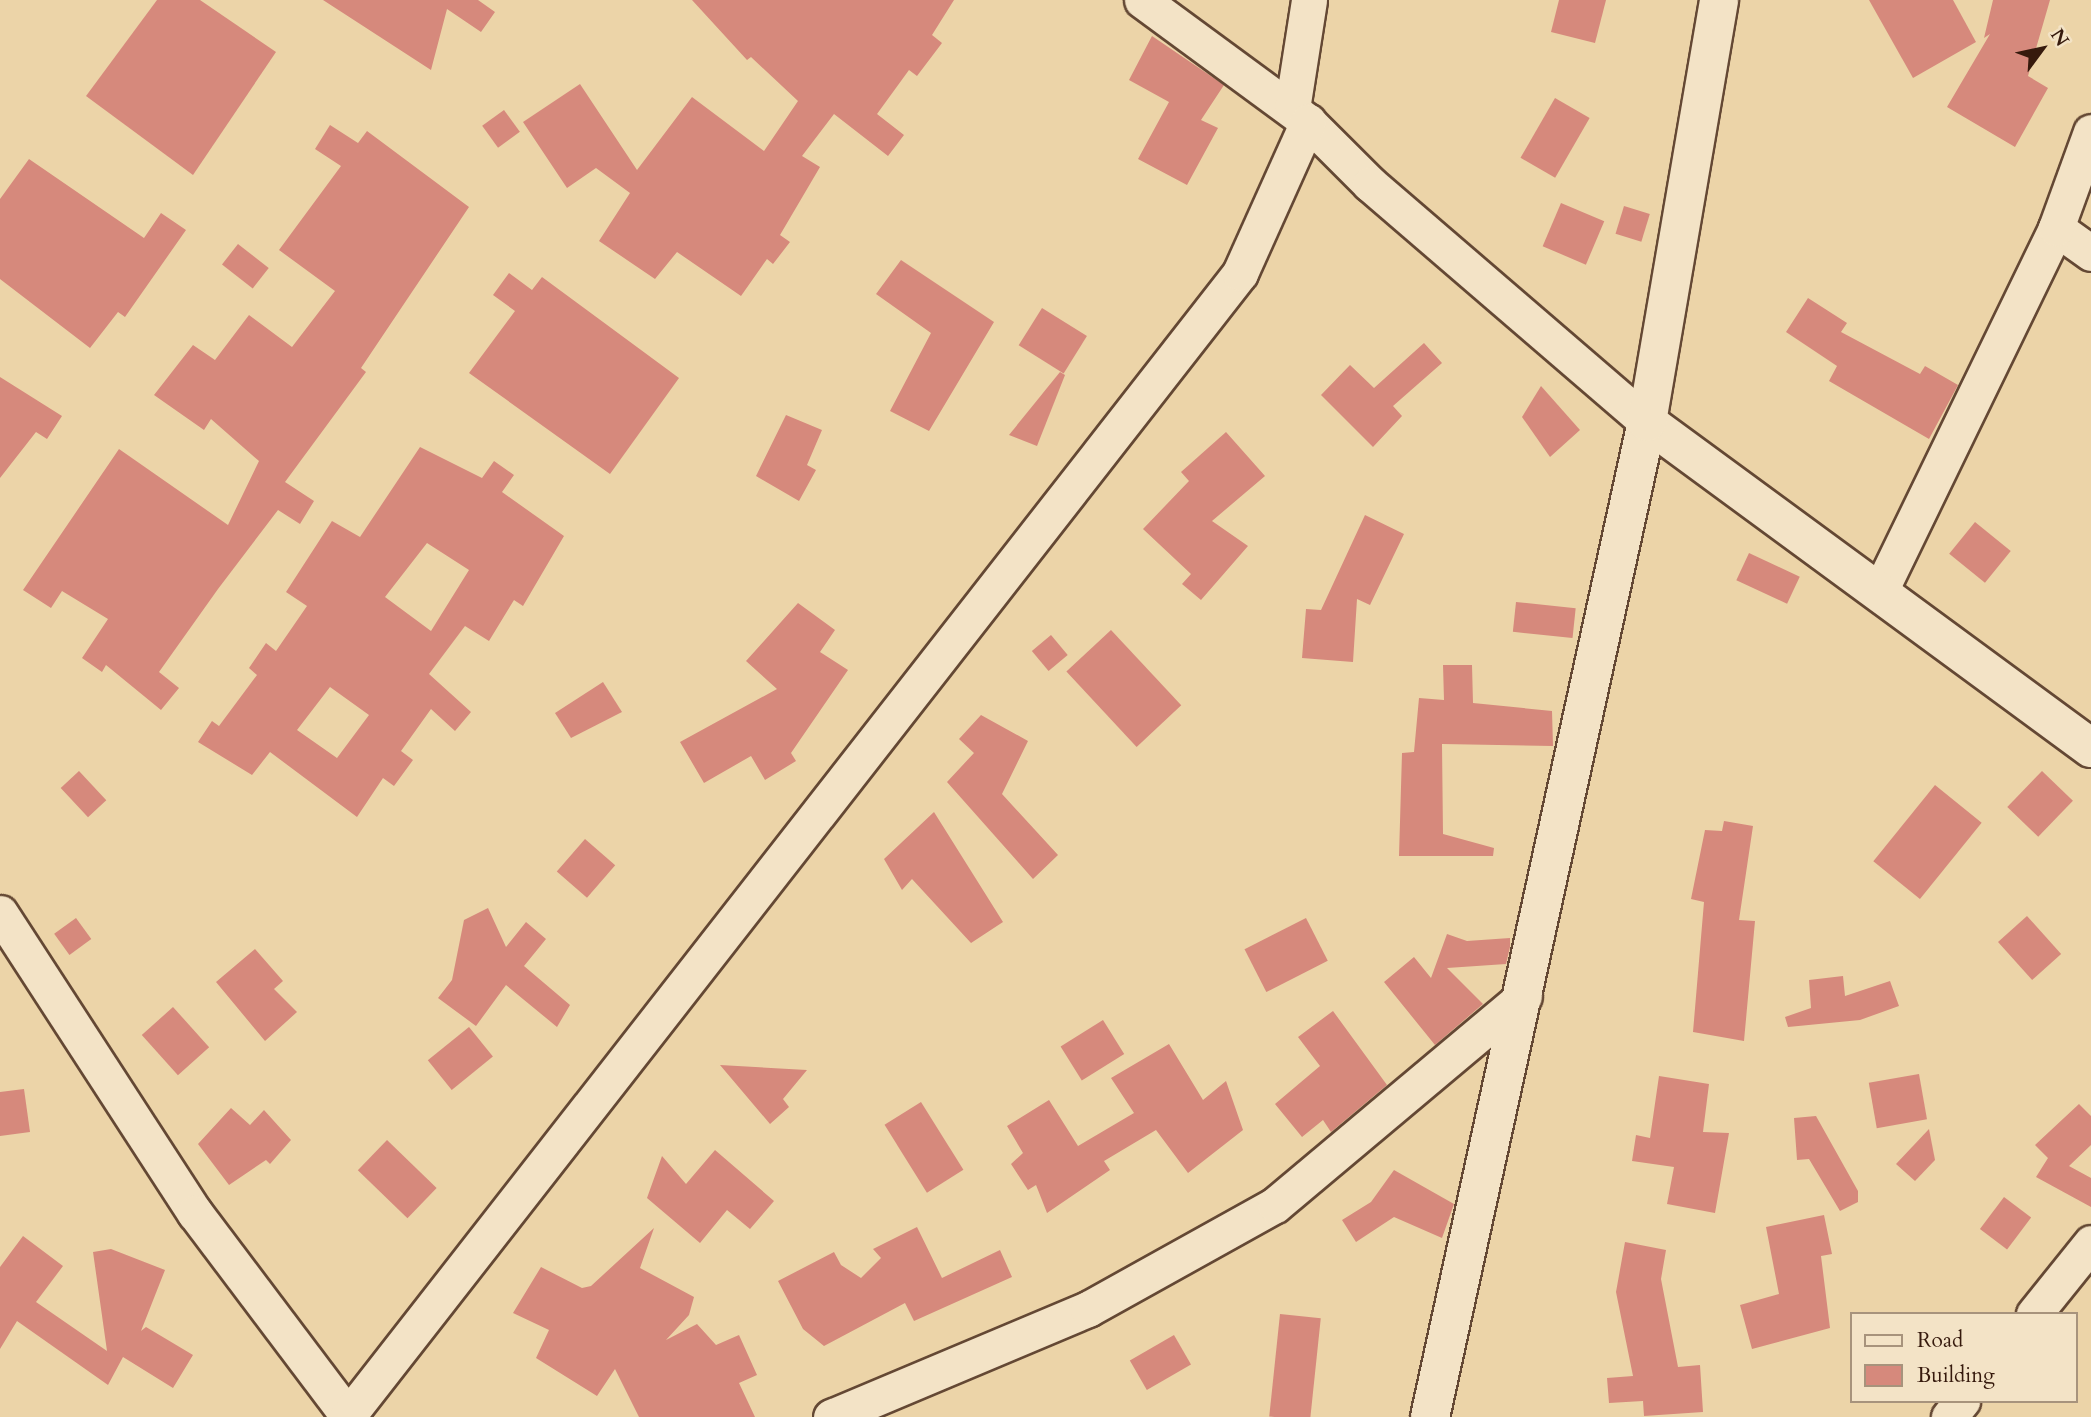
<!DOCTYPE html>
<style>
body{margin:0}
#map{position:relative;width:2091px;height:1417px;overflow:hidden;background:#ecd4a8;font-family:Cardo,serif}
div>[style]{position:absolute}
.building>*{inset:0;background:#d6897c;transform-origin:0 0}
.roads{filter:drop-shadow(2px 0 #644834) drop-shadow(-2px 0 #644834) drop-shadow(0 2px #644834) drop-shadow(0 -2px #644834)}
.minor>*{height:35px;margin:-17.5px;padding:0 17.5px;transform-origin:17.5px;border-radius:17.5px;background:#f3e3c6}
.tertiary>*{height:38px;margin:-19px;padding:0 19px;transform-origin:19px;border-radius:19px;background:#f3e3c6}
.secondary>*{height:38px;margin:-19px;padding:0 19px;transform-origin:19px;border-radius:19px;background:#f3e3c6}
span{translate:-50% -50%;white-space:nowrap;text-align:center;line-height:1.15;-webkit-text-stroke:7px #f3e3c6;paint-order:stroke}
.legend{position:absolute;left:1850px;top:1312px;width:228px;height:91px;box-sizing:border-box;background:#f3e3c6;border:2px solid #a7937c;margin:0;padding:9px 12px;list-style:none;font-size:21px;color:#361a0d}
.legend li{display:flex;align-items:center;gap:14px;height:35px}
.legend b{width:35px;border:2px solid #a7937c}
.north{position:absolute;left:2007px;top:14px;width:70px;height:70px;-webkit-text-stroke:5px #f3e3c6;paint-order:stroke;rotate:57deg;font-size:19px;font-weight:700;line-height:28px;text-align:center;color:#361a0d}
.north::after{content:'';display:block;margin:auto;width:24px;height:32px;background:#361a0d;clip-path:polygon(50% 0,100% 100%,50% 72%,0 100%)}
</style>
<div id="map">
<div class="building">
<div style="clip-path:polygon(157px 0,200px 0,276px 52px,193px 175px,86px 96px)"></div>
<div style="clip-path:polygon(323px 0,478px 0,495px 12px,481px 32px,447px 9px,431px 70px)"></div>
<div style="clip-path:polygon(692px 0,954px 0,932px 35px,942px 43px,917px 76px,909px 70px,877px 114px,904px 135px,888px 156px,834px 114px,802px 156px,820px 167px,780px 235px,790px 242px,773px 264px,767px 259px,741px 296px,677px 252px,655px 279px,599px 241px,630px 193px,596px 168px,567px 188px,523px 122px,580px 84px,637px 170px,692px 97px,764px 151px,798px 101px,751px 57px,747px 60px)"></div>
<div style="clip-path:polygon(1559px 0,1606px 0,1595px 43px,1551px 32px)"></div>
<div style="clip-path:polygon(1869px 0,1953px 0,1976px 42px,1913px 78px)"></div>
<div style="clip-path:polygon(1993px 0,2050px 0,2028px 76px,2048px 88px,2015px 147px,1947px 107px,1990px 34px,1984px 38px)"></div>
<div style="clip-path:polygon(1152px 36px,1224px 85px,1201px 120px,1218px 128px,1187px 185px,1138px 159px,1169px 102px,1129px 80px)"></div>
<div style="left:1555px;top:98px;width:40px;height:69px;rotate:30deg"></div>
<div style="left:504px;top:110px;width:27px;height:27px;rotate:54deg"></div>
<div style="clip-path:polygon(330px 125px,358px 143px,367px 131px,469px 207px,361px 368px,366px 372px,285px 482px,314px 501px,300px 524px,278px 510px,218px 589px,159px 672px,179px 688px,161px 710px,106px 665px,102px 672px,82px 658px,108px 619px,62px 591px,51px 608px,23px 590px,119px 449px,228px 525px,259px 461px,211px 419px,204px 430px,154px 395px,193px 345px,215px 360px,249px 315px,292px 347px,335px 291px,279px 250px,341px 166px,315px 149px)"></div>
<div style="clip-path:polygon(29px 159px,144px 238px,161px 213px,186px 230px,125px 317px,118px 312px,90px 348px,0 279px,0 199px)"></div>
<div style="left:1561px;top:203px;width:47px;height:47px;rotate:23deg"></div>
<div style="left:1624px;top:206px;width:27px;height:29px;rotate:17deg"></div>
<div style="left:238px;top:244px;width:39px;height:26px;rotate:38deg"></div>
<div style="clip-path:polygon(901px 260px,994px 322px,929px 431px,890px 411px,931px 333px,876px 294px)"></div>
<div style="clip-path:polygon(509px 273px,532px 290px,542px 277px,679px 378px,610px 474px,469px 373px,515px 311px,493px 295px)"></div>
<div style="clip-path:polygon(1808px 298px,1847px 323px,1841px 332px,1920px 374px,1925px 366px,1958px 385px,1929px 439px,1829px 381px,1837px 366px,1786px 332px)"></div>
<div style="left:1042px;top:308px;width:53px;height:44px;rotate:32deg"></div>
<div style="clip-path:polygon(1424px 343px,1442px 363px,1393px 406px,1402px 416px,1373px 447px,1321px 395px,1350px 365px,1374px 388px)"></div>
<div style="clip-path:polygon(1060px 372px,1065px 375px,1037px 446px,1009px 435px)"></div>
<div style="clip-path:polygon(0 377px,62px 416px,47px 439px,36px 432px,0 478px)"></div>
<div style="clip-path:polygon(1541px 386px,1580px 430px,1550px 457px,1522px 417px)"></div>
<div style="clip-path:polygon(786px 415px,822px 430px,807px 465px,816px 470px,799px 501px,756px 476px)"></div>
<div style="clip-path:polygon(1226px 432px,1265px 476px,1212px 521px,1248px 546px,1201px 600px,1182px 584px,1191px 574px,1143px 529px,1189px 481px,1181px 472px)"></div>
<div style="clip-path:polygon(evenodd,420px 447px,482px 478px,494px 461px,514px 475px,502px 492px,564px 536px,523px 606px,514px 600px,489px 641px,465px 626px,429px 674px,471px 712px,455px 731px,431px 709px,401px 751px,413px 760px,394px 786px,383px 778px,357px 817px,270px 752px,252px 775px,198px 742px,212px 721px,219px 726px,257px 675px,249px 668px,266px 643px,276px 651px,307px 606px,286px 592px,332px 521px,360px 537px,420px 447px,427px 543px,469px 570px,431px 631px,385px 597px,427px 543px,420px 447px,330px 687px,369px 715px,337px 758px,297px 730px,330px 687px)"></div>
<div style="clip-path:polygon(1365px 515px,1404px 534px,1370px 605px,1357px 599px,1353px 662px,1302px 658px,1306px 609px,1321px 610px)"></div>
<div style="left:1975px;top:522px;width:46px;height:41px;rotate:39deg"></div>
<div style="left:1749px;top:553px;width:56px;height:30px;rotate:25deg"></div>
<div style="left:1516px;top:602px;width:60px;height:30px;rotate:6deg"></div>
<div style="clip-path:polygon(798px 603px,835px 630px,820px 652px,848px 670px,791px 753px,796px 761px,765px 780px,751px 756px,704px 783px,680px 742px,777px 689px,746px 661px)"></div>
<div style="left:1111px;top:630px;width:103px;height:61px;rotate:47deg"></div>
<div style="left:1051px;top:635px;width:26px;height:25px;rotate:50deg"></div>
<div style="clip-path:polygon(1443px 665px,1472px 665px,1473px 703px,1552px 711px,1553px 746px,1442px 744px,1443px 834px,1494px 848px,1493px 856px,1399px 856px,1402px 753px,1414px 752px,1419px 698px,1444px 700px)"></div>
<div style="clip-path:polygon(603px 682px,622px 712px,571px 738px,555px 713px)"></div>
<div style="clip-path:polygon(981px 715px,1028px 741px,1002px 794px,1058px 855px,1033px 879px,947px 782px,974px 753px,959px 739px)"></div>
<div style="left:79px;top:771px;width:40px;height:25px;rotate:47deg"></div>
<div style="left:2042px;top:771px;width:43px;height:50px;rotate:44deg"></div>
<div style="left:1935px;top:785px;width:60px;height:98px;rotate:39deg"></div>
<div style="clip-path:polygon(934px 812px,1003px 922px,971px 943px,912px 879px,902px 890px,884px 859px)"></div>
<div style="clip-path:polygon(1724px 821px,1753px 826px,1739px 920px,1755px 921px,1744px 1041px,1693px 1032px,1704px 902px,1691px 899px,1705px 830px,1722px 831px)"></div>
<div style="left:585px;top:839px;width:40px;height:43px;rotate:41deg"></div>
<div style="clip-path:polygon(488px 908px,506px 947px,526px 922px,546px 939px,524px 966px,570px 1005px,557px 1027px,506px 985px,476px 1026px,438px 998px,452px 980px,464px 920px)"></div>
<div style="left:2027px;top:916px;width:51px;height:39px;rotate:48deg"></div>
<div style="left:76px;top:918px;width:26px;height:27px;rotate:54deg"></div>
<div style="left:1306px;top:918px;width:48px;height:69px;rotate:63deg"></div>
<div style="clip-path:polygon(1447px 934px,1467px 941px,1510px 938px,1510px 947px,1506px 964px,1447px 968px,1483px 1004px,1435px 1045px,1384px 982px,1414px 957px,1431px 978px)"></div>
<div style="clip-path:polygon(255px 949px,283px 981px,274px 989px,297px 1012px,265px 1041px,216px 982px)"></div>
<div style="clip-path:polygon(1843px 976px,1845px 996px,1890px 981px,1899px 1006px,1860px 1020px,1788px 1027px,1785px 1017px,1811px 1008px,1809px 980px)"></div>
<div style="left:173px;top:1007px;width:54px;height:42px;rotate:48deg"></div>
<div style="clip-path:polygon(1333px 1011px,1387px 1085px,1331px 1132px,1323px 1120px,1302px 1137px,1275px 1104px,1320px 1066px,1298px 1037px)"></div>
<div style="left:1103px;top:1020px;width:40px;height:50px;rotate:58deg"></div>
<div style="left:469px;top:1027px;width:38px;height:53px;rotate:51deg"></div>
<div style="clip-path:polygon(1169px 1044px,1203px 1100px,1226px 1081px,1243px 1130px,1188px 1173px,1156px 1130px,1104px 1161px,1110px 1170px,1047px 1213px,1036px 1185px,1028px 1190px,1011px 1164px,1023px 1153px,1007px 1126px,1049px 1100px,1078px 1146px,1134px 1113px,1111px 1078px)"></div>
<div style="clip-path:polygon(720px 1065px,807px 1070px,783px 1099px,789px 1107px,770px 1124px)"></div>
<div style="left:1919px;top:1074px;width:46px;height:51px;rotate:80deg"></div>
<div style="clip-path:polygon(1659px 1076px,1709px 1084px,1703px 1132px,1729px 1133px,1715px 1213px,1667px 1204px,1674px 1167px,1632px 1161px,1636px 1135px,1650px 1138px)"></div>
<div style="clip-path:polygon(24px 1089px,30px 1132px,0 1136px,0 1092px)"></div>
<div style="left:921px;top:1102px;width:80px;height:43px;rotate:58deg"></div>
<div style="clip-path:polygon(2079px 1104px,2091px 1116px,2091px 1145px,2069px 1166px,2091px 1178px,2091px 1207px,2036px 1177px,2048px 1158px,2035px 1145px)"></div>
<div style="clip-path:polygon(231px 1108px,250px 1125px,264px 1110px,291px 1140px,270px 1164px,266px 1160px,229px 1185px,198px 1144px)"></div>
<div style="clip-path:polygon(1816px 1116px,1858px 1191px,1858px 1202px,1840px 1211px,1809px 1159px,1797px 1160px,1794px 1118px)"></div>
<div style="clip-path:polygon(1929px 1129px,1935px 1160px,1915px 1181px,1896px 1164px)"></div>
<div style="left:387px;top:1140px;width:69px;height:42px;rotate:44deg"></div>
<div style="clip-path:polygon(715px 1150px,774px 1201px,750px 1229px,727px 1210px,700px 1243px,647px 1198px,662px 1156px,686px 1184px)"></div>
<div style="clip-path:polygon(1394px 1170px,1454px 1204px,1442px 1238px,1394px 1217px,1356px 1242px,1342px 1220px,1371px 1202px)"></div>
<div style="left:2004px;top:1197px;width:34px;height:40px;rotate:37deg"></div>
<div style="clip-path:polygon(1824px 1215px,1832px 1254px,1821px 1256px,1830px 1328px,1752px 1349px,1740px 1305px,1779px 1294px,1766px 1227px)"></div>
<div style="clip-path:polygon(917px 1227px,942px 1278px,1000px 1250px,1012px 1277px,914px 1321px,905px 1303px,824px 1346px,803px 1329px,778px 1281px,834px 1252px,841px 1265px,861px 1278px,881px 1258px,873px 1249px)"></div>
<div style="clip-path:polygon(654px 1228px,640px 1268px,694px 1297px,689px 1315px,666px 1340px,697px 1324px,716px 1345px,739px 1335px,757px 1375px,739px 1383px,755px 1417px,639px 1417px,615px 1369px,597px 1396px,536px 1358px,549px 1330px,513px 1313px,541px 1267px,582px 1288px,591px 1286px)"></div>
<div style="clip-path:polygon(23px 1236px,63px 1266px,36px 1302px,107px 1351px,93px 1252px,111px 1249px,165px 1270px,141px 1331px,146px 1327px,193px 1355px,173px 1388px,123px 1357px,108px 1385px,17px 1321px,0 1349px,0 1267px)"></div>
<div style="clip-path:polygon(1625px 1242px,1666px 1250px,1661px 1279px,1678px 1367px,1700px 1365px,1703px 1412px,1644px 1416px,1643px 1401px,1609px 1403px,1607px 1378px,1633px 1376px,1616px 1292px)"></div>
<div style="left:1280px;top:1314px;width:41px;height:103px;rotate:6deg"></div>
<div style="left:1174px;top:1335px;width:34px;height:51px;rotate:60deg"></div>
</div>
<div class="roads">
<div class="minor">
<div style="left:1142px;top:0;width:206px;rotate:36.3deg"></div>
<div style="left:1308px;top:122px;width:88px;rotate:45deg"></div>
<div style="left:1370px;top:184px;width:365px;rotate:40.7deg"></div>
<div style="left:1292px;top:109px;width:110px;rotate:-81.1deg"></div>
<div style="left:2056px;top:228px;width:43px;rotate:35.5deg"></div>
<div style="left:1879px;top:593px;width:406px;rotate:-64.1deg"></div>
<div style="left:2056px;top:228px;width:102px;rotate:-70deg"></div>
<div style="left:0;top:913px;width:358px;rotate:57deg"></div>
<div style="left:195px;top:1213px;width:254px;rotate:53deg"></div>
<div style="left:2034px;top:1314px;width:91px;rotate:-51.2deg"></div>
<div style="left:347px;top:1417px;width:1451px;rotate:-52.02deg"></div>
<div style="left:1240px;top:273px;width:166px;rotate:-65.8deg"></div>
<div style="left:831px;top:1417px;width:279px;rotate:-22.8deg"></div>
<div style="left:1088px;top:1309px;width:214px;rotate:-29.1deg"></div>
<div style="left:1275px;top:1205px;width:325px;rotate:-40deg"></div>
<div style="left:1949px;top:1417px;width:21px;rotate:-51deg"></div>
</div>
<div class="tertiary">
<div style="left:1647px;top:422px;width:551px;rotate:36.29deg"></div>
</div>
<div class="secondary">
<div style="left:1430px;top:1417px;width:1018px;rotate:-77.7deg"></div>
<div style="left:1647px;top:422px;width:428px;rotate:-80.3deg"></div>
</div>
</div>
<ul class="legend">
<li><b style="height:9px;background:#f3e3c6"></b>Road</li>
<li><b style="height:19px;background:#d6897c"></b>Building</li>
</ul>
<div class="north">N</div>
</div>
